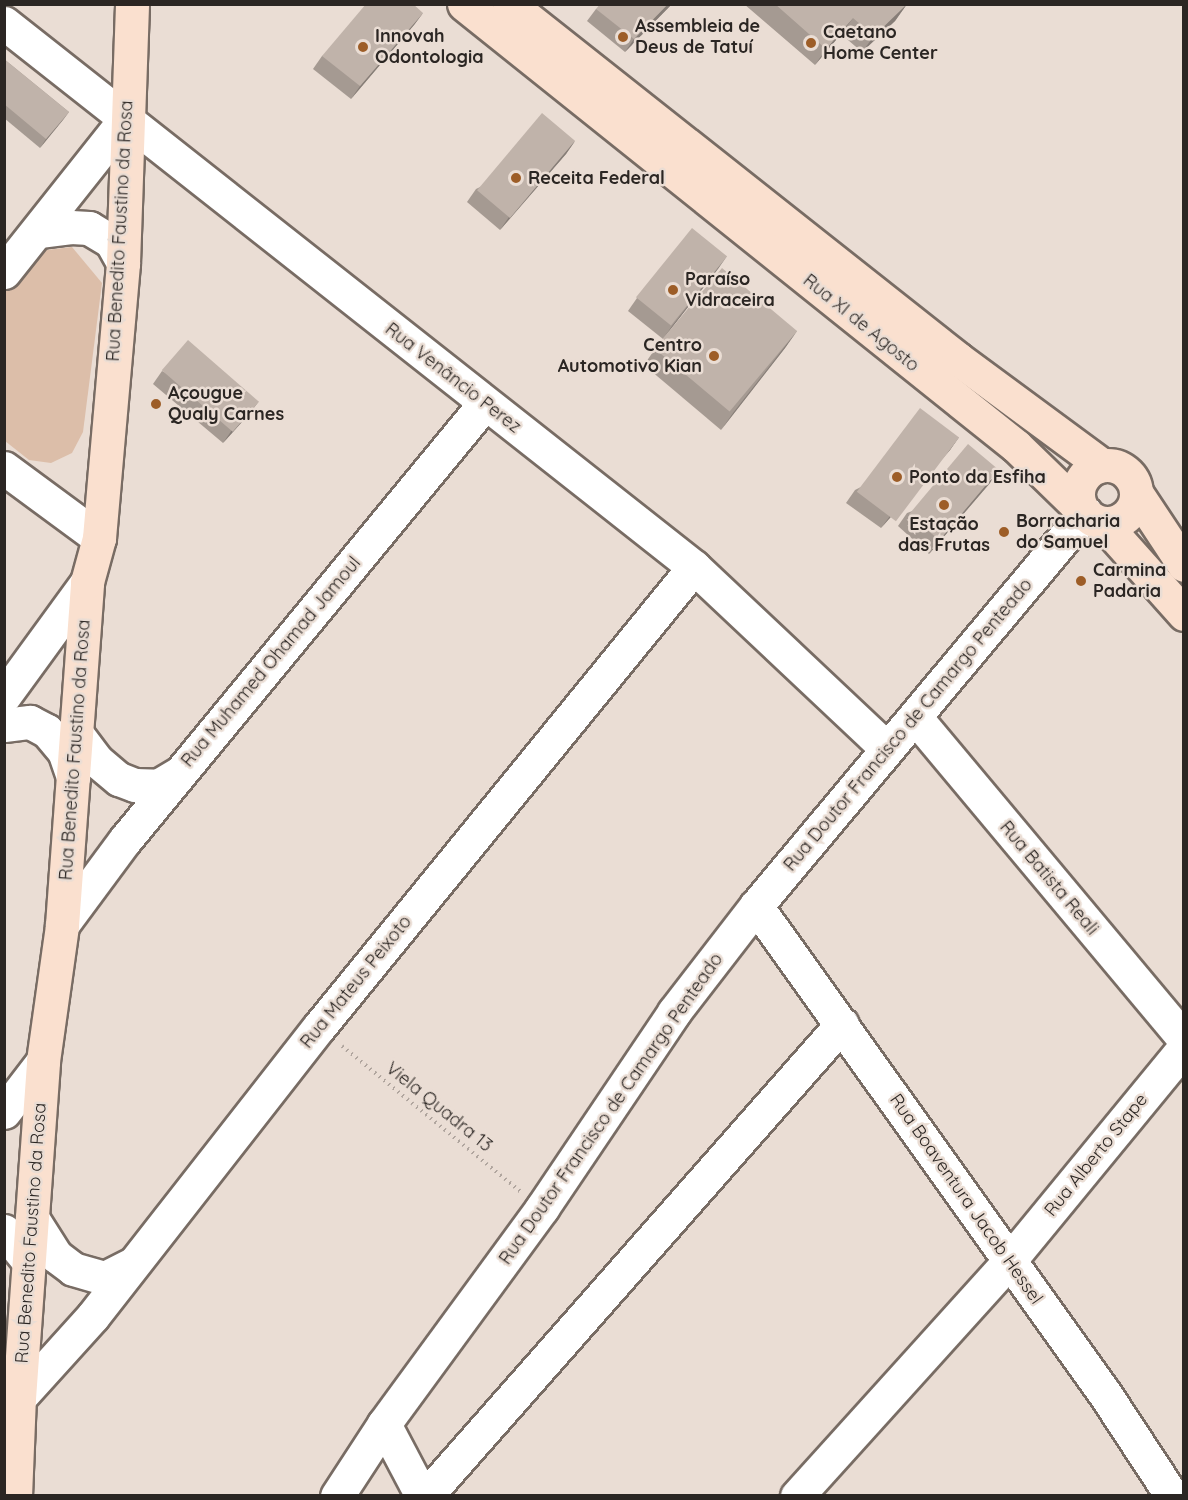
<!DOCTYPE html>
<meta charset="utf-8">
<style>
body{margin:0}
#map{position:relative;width:1188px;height:1500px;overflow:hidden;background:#eaddd4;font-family:Quicksand,sans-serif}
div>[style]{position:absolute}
.green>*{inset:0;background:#dcbea9}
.path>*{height:4px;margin-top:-2px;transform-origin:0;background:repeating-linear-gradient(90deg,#b0a59e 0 1.5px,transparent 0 6px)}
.roads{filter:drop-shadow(2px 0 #786c64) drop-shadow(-2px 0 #786c64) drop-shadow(0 2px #786c64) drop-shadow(0 -2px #786c64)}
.minor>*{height:33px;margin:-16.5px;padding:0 16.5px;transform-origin:16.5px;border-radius:16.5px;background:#fff}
.major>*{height:33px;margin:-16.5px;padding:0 16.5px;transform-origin:16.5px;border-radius:16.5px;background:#fae0cf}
.major>.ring{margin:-16.5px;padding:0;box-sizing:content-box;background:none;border:33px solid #fae0cf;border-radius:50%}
.wall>*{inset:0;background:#a59a92}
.shaded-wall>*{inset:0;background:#867d77}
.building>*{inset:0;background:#c0b3aa;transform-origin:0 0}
.dots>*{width:16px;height:16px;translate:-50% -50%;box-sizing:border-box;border:3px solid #eaddd4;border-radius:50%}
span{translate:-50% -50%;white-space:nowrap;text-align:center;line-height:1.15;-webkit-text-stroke:5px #eaddd4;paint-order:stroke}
.poi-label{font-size:18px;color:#2b2623;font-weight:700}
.left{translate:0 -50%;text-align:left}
.right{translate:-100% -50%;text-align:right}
.street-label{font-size:18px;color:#2b2623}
.frame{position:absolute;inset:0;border:6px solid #2b2623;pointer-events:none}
</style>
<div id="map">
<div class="green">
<div style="clip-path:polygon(72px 247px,102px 283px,83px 432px,72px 453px,51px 463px,29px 460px,5px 441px,4px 281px,38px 251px)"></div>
</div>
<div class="path">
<div style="left:342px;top:1046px;width:230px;rotate:39.2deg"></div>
</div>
<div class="roads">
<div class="minor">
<div style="left:4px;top:23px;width:879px;rotate:38.25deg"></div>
<div style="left:694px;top:567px;width:265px;rotate:43.3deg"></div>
<div style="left:39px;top:231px;width:32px;rotate:-7deg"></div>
<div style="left:71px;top:227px;width:18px;rotate:3deg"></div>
<div style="left:89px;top:228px;width:26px;rotate:31deg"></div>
<div style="left:111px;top:241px;width:25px;rotate:61deg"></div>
<div style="left:4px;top:272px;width:196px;rotate:-51.6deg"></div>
<div style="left:4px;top:468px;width:118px;rotate:36.4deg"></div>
<div style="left:4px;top:696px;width:141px;rotate:-53.9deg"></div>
<div style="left:915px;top:717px;width:420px;rotate:50.1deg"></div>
<div style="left:4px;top:725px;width:26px;rotate:-7deg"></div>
<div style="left:30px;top:722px;width:19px;rotate:28deg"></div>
<div style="left:47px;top:731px;width:26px;rotate:50deg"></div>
<div style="left:64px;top:751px;width:28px;rotate:71deg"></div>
<div style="left:76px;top:733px;width:34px;rotate:53deg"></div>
<div style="left:96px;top:760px;width:30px;rotate:40deg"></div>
<div style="left:119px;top:779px;width:17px;rotate:21deg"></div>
<div style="left:135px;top:785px;width:23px;rotate:2deg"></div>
<div style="left:158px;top:786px;width:26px;rotate:-31deg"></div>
<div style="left:756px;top:906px;width:600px;rotate:54.43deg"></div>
<div style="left:1105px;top:1394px;width:122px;rotate:56.7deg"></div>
<div style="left:62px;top:925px;width:106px;rotate:-53.5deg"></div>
<div style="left:125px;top:840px;width:566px;rotate:-50.52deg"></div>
<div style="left:4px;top:1112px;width:64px;rotate:-52.6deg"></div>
<div style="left:32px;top:1218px;width:45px;rotate:57.7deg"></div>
<div style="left:56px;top:1256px;width:21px;rotate:37deg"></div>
<div style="left:73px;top:1269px;width:33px;rotate:16deg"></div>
<div style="left:105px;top:1278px;width:31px;rotate:-27deg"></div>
<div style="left:4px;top:1231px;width:40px;rotate:51deg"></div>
<div style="left:19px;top:1398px;width:110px;rotate:-47.9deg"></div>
<div style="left:93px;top:1316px;width:367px;rotate:-52deg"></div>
<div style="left:319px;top:1027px;width:593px;rotate:-50.81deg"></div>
<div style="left:384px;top:1424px;width:81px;rotate:62.2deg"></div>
<div style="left:337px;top:1496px;width:86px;rotate:-56.9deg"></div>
<div style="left:384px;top:1424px;width:268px;rotate:-53.8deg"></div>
<div style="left:542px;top:1208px;width:236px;rotate:-56deg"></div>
<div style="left:674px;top:1012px;width:134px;rotate:-52.3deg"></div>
<div style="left:756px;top:906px;width:513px;rotate:-50.07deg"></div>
<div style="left:426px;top:1496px;width:629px;rotate:-48.61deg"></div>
<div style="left:797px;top:1496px;width:316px;rotate:-47.9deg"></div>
<div style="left:1009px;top:1261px;width:276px;rotate:-50.6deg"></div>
</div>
<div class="major">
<div style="left:464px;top:4px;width:707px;rotate:38.69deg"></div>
<div style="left:1016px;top:446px;width:96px;rotate:44.2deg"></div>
<div style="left:509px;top:4px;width:572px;rotate:38.33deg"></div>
<div style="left:958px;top:359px;width:179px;rotate:36.4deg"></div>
<div class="ring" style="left:1078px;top:465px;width:25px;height:25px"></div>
<div style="left:1137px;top:494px;width:85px;rotate:56.5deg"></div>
<div style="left:1103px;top:523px;width:122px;rotate:48.3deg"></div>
<div style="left:15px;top:1496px;width:98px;rotate:-87.7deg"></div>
<div style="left:19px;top:1398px;width:338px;rotate:-85.9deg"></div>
<div style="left:43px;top:1061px;width:137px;rotate:-82deg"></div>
<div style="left:62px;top:925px;width:344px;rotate:-85.8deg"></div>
<div style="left:87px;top:582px;width:46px;rotate:-74.7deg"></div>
<div style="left:99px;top:538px;width:276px;rotate:-85deg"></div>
<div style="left:123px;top:263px;width:259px;rotate:-88deg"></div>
</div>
</div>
<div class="wall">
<div style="clip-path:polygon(672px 4px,625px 52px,587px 21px,596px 9px)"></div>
<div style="clip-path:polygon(744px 4px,907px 4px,895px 21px,862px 52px,841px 34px,815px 65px)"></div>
<div style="clip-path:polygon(423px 13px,414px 25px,351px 99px,313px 69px,322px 56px)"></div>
<div style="clip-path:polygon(4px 59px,69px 112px,40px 148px,4px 118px)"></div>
<div style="clip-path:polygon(575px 141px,566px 154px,500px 230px,467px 202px,476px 189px)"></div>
<div style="clip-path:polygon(727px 256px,663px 339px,628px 311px,637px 298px)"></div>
<div style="clip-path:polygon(797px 331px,785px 348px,721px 430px,644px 365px,655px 349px)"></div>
<div style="clip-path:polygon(162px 371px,250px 413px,223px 443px,153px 384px)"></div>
<div style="clip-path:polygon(959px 437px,950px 450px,881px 528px,846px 503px,855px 490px)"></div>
<div style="clip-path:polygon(990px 483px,929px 554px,898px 526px,907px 513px)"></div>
</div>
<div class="shaded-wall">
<div style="clip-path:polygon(668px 4px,672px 4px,625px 52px,634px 39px)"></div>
<div style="clip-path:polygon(907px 4px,895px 21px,862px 52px,874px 36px)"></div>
<div style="clip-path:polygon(423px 13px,414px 25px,351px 99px,360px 86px)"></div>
<div style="clip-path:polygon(853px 18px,841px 34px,815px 65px,826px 49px)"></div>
<div style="clip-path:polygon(69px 112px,63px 120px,40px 148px,46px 139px)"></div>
<div style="clip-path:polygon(575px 141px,566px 154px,500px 230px,509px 217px)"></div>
<div style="clip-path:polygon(727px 256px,718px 269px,663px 339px,672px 326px)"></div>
<div style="clip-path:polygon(797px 331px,785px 348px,721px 430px,733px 413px)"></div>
<div style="clip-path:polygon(259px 401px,250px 413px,223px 443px,232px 430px)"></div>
<div style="clip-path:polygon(959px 437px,950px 450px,881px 528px,890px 516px)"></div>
<div style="clip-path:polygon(999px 470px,990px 483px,929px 554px,938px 541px)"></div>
</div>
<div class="building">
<div style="clip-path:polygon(366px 4px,413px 4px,423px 13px,360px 86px,322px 56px)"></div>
<div style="clip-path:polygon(600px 4px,668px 4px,634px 39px,596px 9px)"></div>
<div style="clip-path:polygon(775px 4px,907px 4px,874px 36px,853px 18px,826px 49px)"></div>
<div style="clip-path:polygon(4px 59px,69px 112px,46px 139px,4px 104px)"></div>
<div style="left:542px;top:113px;width:43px;height:101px;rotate:40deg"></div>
<div style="left:692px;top:228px;width:45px;height:89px;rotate:39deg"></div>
<div style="left:722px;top:268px;width:98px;height:105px;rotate:40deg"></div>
<div style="left:188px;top:340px;width:94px;height:40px;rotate:41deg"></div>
<div style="left:920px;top:408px;width:49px;height:105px;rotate:37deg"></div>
<div style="left:968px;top:444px;width:40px;height:92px;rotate:40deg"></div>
</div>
<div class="dots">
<div style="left:623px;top:37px;background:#9d5d27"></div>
<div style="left:811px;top:43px;background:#9d5d27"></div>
<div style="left:363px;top:47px;background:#9d5d27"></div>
<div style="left:516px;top:178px;background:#9d5d27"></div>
<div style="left:673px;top:290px;background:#9d5d27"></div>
<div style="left:714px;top:356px;background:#9d5d27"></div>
<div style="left:156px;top:404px;background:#9d5d27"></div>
<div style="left:897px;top:477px;background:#9d5d27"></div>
<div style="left:944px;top:505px;background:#9d5d27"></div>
<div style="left:1004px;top:532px;background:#9d5d27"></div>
<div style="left:1081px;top:581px;background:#9d5d27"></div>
</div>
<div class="poi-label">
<span class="left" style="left:635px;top:37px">Assembleia de<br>Deus de Tatuí</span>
<span class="left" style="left:823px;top:43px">Caetano<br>Home Center</span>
<span class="left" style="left:375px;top:47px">Innovah<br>Odontologia</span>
<span class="left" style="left:528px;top:178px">Receita Federal</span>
<span class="left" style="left:685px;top:290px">Paraíso<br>Vidraceira</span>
<span class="right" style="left:702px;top:356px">Centro<br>Automotivo Kian</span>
<span class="left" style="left:168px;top:404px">Açougue<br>Qualy Carnes</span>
<span class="left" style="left:909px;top:477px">Ponto da Esfiha</span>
<span class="left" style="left:1016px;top:532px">Borracharia<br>do Samuel</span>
<span style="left:944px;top:535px">Estação<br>das Frutas</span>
<span class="left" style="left:1093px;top:581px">Carmina<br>Padaria</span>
</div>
<div class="street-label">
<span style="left:120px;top:231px;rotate:-87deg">Rua Benedito Faustino da Rosa</span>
<span style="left:861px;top:323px;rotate:39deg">Rua XI de Agosto</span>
<span style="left:453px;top:378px;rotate:38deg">Rua Venâncio Perez</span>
<span style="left:271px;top:662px;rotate:-50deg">Rua Muhamed Ohamad Jamoul</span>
<span style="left:908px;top:725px;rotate:-50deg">Rua Doutor Francisco de Camargo Penteado</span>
<span style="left:75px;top:750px;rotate:-86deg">Rua Benedito Faustino da Rosa</span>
<span style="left:1049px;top:878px;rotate:50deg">Rua Batista Reali</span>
<span style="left:356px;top:982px;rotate:-51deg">Rua Mateus Peixoto</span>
<span style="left:439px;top:1107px;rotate:39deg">Viela Quadra 13</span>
<span style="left:611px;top:1109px;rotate:-55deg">Rua Doutor Francisco de Camargo Penteado</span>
<span style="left:1096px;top:1155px;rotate:-51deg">Rua Alberto Stape</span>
<span style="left:966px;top:1199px;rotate:55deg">Rua Boaventura Jacob Hessel</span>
<span style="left:31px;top:1233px;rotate:-86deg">Rua Benedito Faustino da Rosa</span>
</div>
<div class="frame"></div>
</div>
